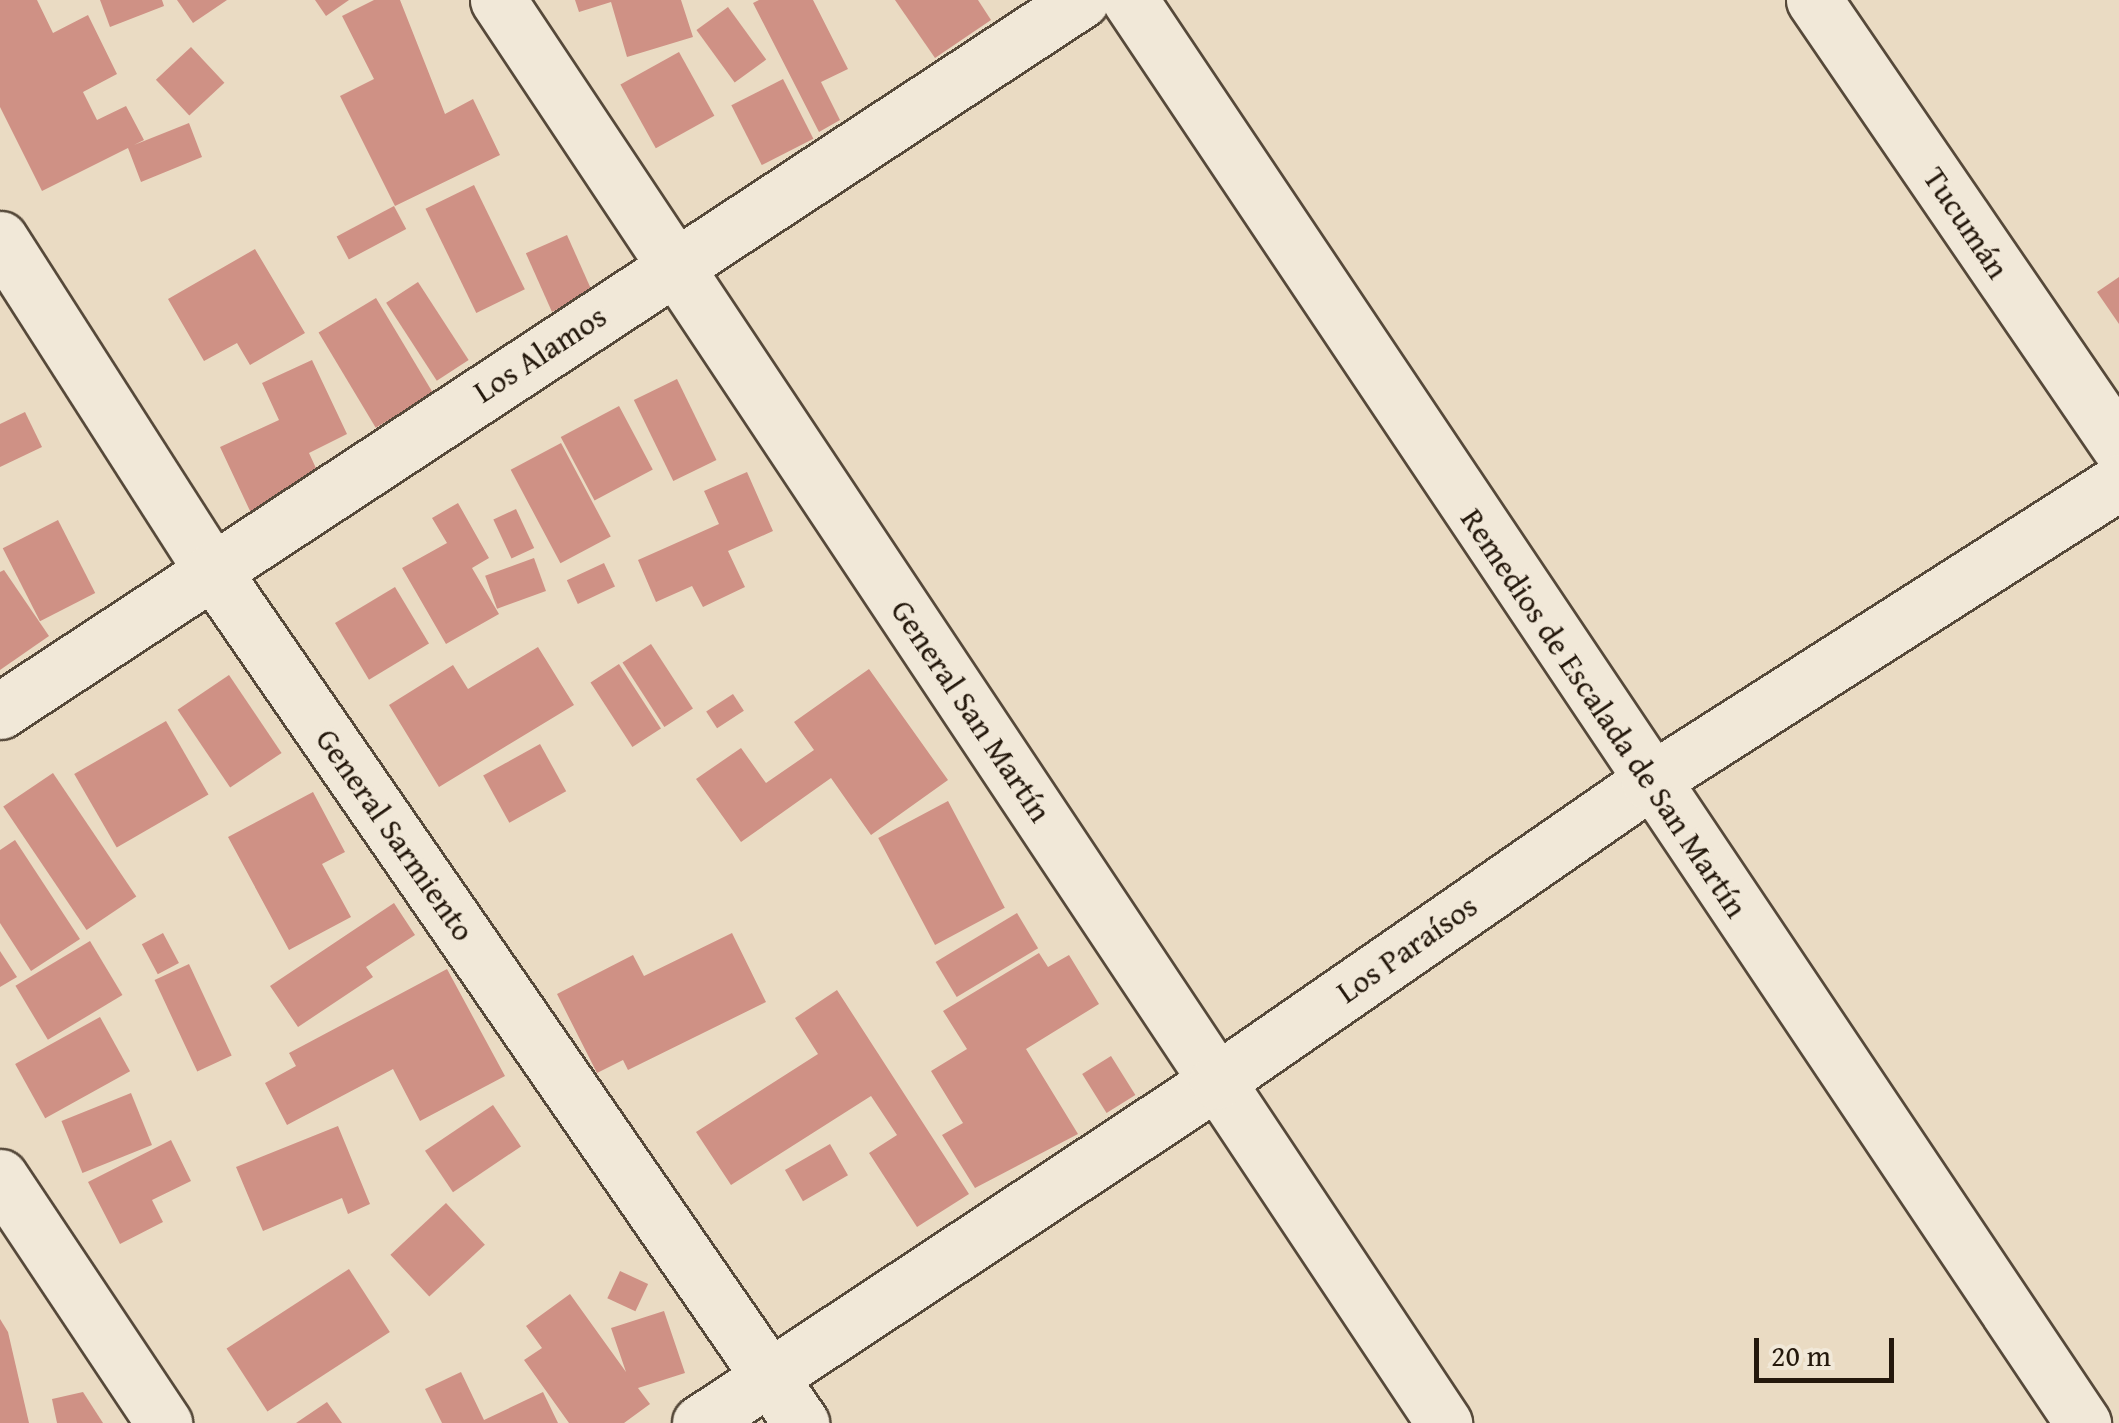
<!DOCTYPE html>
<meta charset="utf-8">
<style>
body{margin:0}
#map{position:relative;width:2119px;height:1423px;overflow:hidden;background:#eadbc3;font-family:"Gentium Book Plus",serif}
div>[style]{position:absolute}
.building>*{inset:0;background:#cf9185;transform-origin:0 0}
.roads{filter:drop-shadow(2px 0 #56493a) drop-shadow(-2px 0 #56493a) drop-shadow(0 2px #56493a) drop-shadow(0 -2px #56493a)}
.minor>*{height:55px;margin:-27.5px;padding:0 27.5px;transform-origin:27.5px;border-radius:27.5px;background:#f1e8d8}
span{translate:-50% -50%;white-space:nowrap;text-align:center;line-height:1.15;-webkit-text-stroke:8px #f1e8d8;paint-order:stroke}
.street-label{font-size:32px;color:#24180c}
.scale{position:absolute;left:1754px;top:1338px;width:140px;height:45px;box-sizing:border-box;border:5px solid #24180c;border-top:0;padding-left:12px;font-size:30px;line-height:35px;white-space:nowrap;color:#24180c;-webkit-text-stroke:8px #f1e8d8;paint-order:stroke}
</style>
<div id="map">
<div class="building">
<div style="clip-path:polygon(0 0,37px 0,53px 33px,88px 15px,117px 74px,83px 92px,97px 120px,126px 106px,144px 140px,134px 145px,189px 123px,202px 157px,141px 182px,128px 148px,42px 191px,0 107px)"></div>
<div style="clip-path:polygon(100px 0,162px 0,164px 6px,110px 27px)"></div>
<div style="clip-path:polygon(177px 0,227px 0,193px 23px)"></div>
<div style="clip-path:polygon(315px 0,349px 0,326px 16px)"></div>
<div style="clip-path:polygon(374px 0,400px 0,445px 114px,473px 99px,500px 155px,395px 206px,340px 96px,374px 79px,342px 16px)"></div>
<div style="clip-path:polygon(575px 0,681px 0,693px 37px,627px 57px,611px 2px,579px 12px)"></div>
<div style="clip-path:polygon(759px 0,813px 0,848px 69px,821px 82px,840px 120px,819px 132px,753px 3px)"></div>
<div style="clip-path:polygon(895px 0,978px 0,991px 20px,935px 58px)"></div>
<div style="left:728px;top:7px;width:65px;height:39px;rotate:54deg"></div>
<div style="left:191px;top:47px;width:49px;height:48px;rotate:47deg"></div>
<div style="left:679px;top:52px;width:73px;height:67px;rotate:61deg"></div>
<div style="left:783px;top:79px;width:67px;height:58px;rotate:63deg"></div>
<div style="left:474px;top:185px;width:116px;height:54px;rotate:64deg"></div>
<div style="left:394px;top:206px;width:26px;height:65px;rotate:62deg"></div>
<div style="left:567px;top:235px;width:64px;height:45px;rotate:66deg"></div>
<div style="clip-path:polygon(255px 249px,305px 333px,250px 365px,237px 343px,204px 361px,168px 299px)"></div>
<div style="clip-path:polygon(2119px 277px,2119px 324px,2097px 292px)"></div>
<div style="left:418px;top:282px;width:93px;height:38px;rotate:57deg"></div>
<div style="left:376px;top:298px;width:111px;height:67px;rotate:59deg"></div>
<div style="clip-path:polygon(312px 360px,347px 434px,309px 453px,321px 479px,251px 513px,220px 447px,279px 420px,262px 383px)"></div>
<div style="left:677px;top:379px;width:90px;height:48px;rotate:64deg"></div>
<div style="left:619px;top:406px;width:72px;height:66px;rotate:62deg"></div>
<div style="clip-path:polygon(25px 412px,42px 447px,0 467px,0 424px)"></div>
<div style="left:561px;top:443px;width:106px;height:57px;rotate:62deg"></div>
<div style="clip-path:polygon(747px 472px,773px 531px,728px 551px,745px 587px,703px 607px,692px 586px,656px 602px,638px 560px,719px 524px,704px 491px)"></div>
<div style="clip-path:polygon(458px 503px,489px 558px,472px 568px,499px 614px,446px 644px,402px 568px,447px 543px,432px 518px)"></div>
<div style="left:516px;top:509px;width:43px;height:25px;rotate:65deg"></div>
<div style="left:58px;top:520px;width:82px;height:62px;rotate:63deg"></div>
<div style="left:534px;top:558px;width:35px;height:52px;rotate:70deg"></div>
<div style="left:604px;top:563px;width:26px;height:41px;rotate:65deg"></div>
<div style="clip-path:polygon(4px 570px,49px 636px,0 670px,0 572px)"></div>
<div style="left:395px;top:587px;width:66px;height:70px;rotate:59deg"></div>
<div style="left:651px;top:644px;width:77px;height:34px;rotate:57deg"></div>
<div style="clip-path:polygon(538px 647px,574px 705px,439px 787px,389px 705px,453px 665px,468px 689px)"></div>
<div style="left:619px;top:664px;width:77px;height:34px;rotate:57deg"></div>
<div style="clip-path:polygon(869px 669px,948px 780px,871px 835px,831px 778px,741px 842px,696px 779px,741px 748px,766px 783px,814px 750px,794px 722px)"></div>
<div style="left:229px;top:675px;width:94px;height:62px;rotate:56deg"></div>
<div style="left:733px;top:694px;width:20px;height:32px;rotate:57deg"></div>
<div style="left:166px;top:721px;width:85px;height:106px;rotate:60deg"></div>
<div style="left:540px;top:744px;width:54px;height:65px;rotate:61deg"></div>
<div style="left:53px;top:773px;width:149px;height:60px;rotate:56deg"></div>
<div style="clip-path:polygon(313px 792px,345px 852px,322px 864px,351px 917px,289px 950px,228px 837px)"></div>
<div style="left:948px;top:801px;width:121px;height:79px;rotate:62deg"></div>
<div style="clip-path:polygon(15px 840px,80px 939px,31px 971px,0 923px,0 850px)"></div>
<div style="clip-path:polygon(394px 903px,415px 935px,366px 967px,373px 977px,298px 1027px,270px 986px)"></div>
<div style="left:1017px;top:913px;width:41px;height:95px;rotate:59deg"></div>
<div style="left:163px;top:933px;width:34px;height:24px;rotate:62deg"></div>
<div style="clip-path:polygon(732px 933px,766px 1002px,628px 1070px,623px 1060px,597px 1073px,557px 994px,633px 955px,644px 976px)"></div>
<div style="left:90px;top:941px;width:63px;height:87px;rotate:59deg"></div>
<div style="clip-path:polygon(0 951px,17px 977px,0 987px)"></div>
<div style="clip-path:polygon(1039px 953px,1048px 967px,1069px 955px,1099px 1004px,1026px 1049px,1078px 1134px,975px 1188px,942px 1135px,963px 1123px,931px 1071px,967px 1049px,943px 1011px)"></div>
<div style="left:189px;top:964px;width:101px;height:38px;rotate:65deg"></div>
<div style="clip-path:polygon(447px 969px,505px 1076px,420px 1121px,393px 1069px,287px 1125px,265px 1083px,296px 1066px,289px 1053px)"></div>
<div style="clip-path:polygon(837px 990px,969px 1194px,917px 1227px,869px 1153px,897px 1135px,871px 1096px,731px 1185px,696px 1132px,818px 1054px,795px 1018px)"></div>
<div style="left:100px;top:1017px;width:62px;height:97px;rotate:61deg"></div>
<div style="left:1111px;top:1056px;width:46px;height:34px;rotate:58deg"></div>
<div style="left:131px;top:1093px;width:56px;height:75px;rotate:68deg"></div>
<div style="left:493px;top:1105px;width:50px;height:82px;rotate:56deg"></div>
<div style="clip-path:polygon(338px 1126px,370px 1204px,348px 1214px,342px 1198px,263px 1231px,236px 1167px)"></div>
<div style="clip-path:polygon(171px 1140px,191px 1181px,152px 1200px,163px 1222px,120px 1244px,88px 1182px)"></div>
<div style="left:830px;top:1144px;width:36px;height:52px;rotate:60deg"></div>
<div style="left:446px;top:1203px;width:57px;height:76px;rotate:47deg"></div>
<div style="left:349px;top:1269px;width:75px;height:146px;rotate:57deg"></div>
<div style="left:620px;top:1271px;width:31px;height:30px;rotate:25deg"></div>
<div style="clip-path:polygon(570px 1294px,626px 1372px,611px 1328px,664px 1311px,685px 1373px,638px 1388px,650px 1404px,624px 1423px,569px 1423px,524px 1360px,542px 1348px,526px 1326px)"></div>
<div style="clip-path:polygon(0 1319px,8px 1332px,29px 1423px,0 1423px)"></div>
<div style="clip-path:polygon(461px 1372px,484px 1420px,543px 1392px,558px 1423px,442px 1423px,425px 1389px)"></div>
<div style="clip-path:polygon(83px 1392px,103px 1423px,57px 1423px,52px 1399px)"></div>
<div style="clip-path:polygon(327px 1402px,342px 1423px,296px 1423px)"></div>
</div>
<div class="roads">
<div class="minor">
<div style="left:498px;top:0;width:1709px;rotate:56.38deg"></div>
<div style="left:1130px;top:0;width:1713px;rotate:56.19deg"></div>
<div style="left:1814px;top:0;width:540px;rotate:55.63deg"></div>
<div style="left:0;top:239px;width:393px;rotate:57.4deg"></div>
<div style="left:212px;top:570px;width:1037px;rotate:55.37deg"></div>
<div style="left:0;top:711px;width:1294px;rotate:-33.33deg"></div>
<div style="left:0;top:1177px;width:296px;rotate:56.3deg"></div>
<div style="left:700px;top:1423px;width:620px;rotate:-33.48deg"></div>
<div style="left:1217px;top:1081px;width:525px;rotate:-34.69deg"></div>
<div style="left:1649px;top:782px;width:558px;rotate:-32.55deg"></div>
</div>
</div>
<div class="street-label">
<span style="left:1966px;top:223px;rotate:56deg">Tucumán</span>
<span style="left:540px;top:354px;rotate:-33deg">Los Alamos</span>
<span style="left:971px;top:711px;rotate:56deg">General San Martín</span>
<span style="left:1604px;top:713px;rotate:56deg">Remedios de Escalada de San Martín</span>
<span style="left:395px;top:835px;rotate:55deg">General Sarmiento</span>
<span style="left:1407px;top:949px;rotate:-35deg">Los Paraísos</span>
</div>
<div class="scale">20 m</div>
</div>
